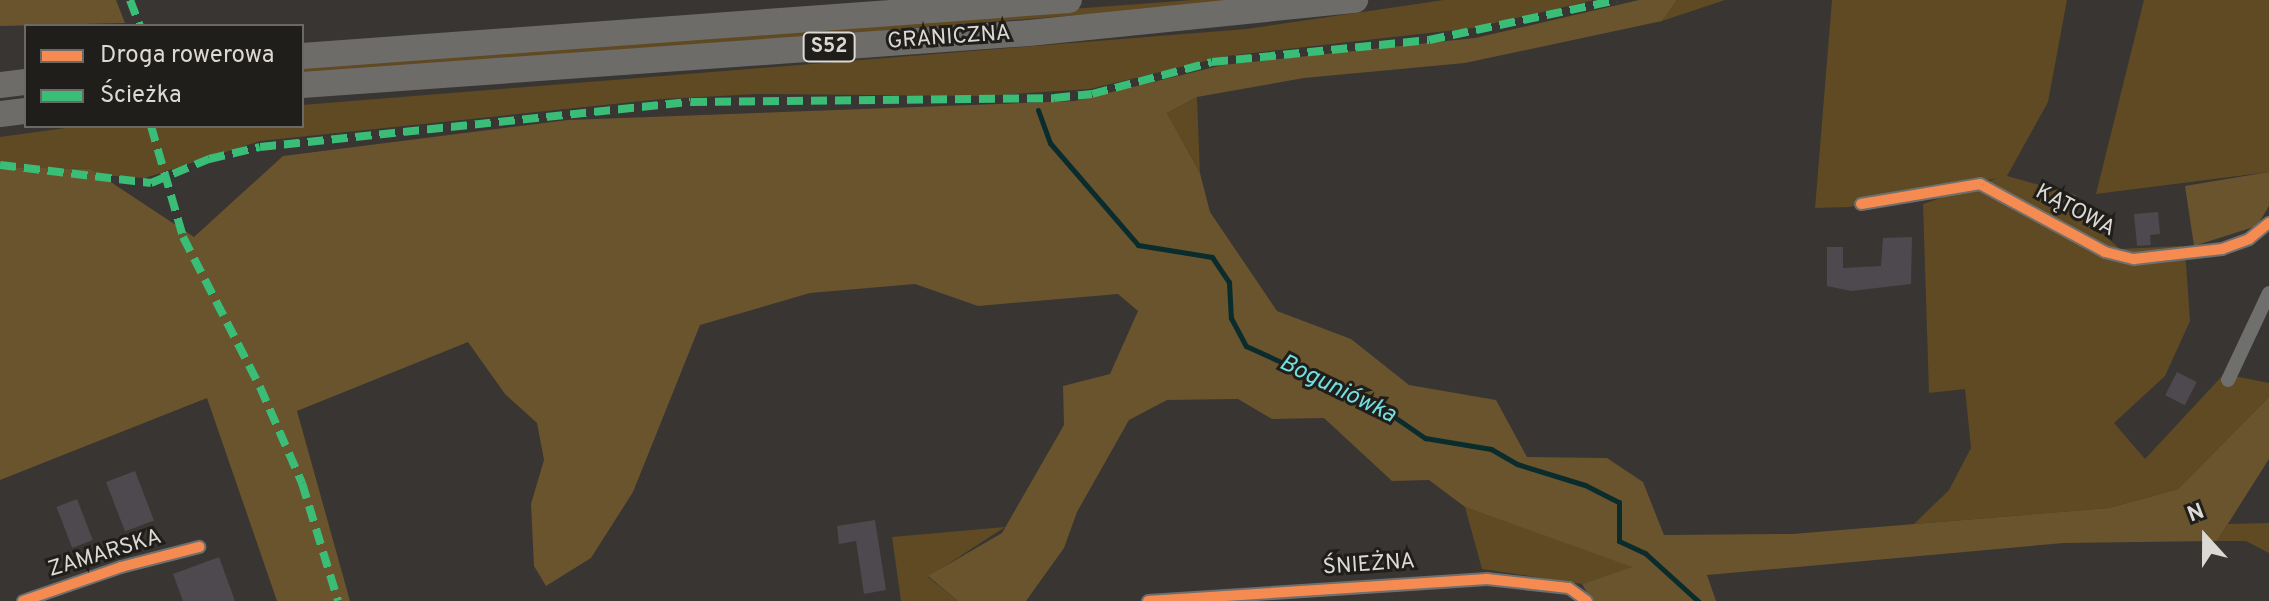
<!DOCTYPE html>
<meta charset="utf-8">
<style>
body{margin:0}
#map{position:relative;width:2269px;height:601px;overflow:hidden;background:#383532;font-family:Overpass,sans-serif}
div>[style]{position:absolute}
.green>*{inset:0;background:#5f4a23}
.forest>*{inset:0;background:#69542d}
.stream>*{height:5px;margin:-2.5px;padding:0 2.5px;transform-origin:2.5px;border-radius:2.5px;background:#0a2c2d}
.building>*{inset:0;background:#4d494e;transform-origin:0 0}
.minor>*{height:14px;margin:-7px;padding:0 7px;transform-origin:7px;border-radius:7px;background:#6f6f6e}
.motorway>*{height:26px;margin:-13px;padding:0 13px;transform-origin:13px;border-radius:13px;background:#6e6c69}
.quiet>*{height:8px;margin-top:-4px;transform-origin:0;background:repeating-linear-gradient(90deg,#3abd76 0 16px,transparent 0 24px)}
.cycleway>*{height:10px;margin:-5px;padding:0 5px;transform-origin:5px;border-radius:5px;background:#f68b52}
span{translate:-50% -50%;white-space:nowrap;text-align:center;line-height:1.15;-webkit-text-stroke:6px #201e1b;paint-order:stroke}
.shield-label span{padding:2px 6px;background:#201e1b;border:2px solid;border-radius:6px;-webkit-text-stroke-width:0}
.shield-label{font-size:20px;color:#dcd9d5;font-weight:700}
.street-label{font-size:22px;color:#dcd9d5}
.water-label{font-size:24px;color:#74dfdf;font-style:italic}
.legend{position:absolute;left:24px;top:24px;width:280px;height:104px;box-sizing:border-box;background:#201e1b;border:2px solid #6b6965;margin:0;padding:10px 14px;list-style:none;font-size:24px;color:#dcd9d5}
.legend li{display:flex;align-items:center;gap:16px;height:40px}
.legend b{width:40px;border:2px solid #6b6965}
.north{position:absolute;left:2165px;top:497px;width:80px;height:80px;-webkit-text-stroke:6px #201e1b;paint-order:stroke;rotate:339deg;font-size:22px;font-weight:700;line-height:32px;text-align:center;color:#dcd9d5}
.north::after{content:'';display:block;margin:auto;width:28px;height:36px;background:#dcd9d5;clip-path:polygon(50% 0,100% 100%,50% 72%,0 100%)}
</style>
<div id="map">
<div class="green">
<div style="clip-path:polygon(1193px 0,1267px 0,302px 77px,302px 66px)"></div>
<div style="clip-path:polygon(1444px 0,1594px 0,1473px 28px,1226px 56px,1090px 89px,983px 96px,758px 94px,662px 99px,260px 141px,145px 178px,100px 175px,91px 169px,0 167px,0 137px,80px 126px,302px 126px,302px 105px,1246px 29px)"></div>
<div style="clip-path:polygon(1677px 0,1725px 0,1662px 21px)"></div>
<div style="clip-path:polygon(1832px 0,2067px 0,2048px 102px,2007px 176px,2076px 195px,2075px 210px,2120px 249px,2182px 246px,2186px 263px,2190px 321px,2165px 376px,2114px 423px,2145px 459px,2224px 374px,2269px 383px,2269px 397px,2178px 489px,2109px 508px,1914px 524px,1949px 490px,1971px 448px,1965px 389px,1929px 393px,1923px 204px,1998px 178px,1849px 207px,1815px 208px)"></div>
<div style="clip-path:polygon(2144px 0,2269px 0,2269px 172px,2096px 194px)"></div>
<div style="clip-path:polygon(1197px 97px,1200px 173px,1167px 113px)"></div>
<div style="clip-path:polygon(1465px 507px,1633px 567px,1582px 584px,1482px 569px)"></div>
<div style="clip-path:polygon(2269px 523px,2269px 553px,2246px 541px,2217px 541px,2228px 524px)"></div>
<div style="clip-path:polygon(1005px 527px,928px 577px,958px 601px,901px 601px,892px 537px)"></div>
</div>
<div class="forest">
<div style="clip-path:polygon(0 0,116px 0,125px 23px,0 26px)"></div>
<div style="clip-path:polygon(1639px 0,1677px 0,1662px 21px,1465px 63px,1304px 78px,1197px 97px,1167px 113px,1200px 173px,1210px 212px,1277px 311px,1351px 339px,1409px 385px,1496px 400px,1527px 457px,1607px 458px,1643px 482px,1664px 535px,1792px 534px,2109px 508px,2178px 489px,2269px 397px,2269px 459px,2217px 541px,2064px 543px,1707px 575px,1716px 601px,1592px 601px,1582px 584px,1632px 567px,1465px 507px,1429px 480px,1392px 481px,1324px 418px,1272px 419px,1238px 399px,1167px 400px,1129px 420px,1077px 512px,1064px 548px,1026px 601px,958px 601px,928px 576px,1002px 533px,1064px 425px,1063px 386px,1110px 374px,1138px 311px,1118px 294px,978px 306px,915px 284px,810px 293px,700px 325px,633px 492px,591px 558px,546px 586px,534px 566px,531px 504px,544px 460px,537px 423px,505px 394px,468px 342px,297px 411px,350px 601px,277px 601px,207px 398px,0 480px,0 167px,91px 169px,194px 237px,283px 156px,568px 120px,1075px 101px,1223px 65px,1475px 38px)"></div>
<div style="clip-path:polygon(2269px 172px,2269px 206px,2257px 226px,2194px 246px,2185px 186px)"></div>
</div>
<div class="stream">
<div style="left:1038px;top:110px;width:35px;rotate:70deg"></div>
<div style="left:1050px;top:143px;width:135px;rotate:49.2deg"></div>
<div style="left:1138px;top:245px;width:75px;rotate:9.2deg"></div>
<div style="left:1212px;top:257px;width:30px;rotate:56deg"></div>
<div style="left:1229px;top:282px;width:36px;rotate:87deg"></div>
<div style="left:1231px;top:318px;width:32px;rotate:62deg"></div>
<div style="left:1246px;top:346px;width:147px;rotate:24.5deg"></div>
<div style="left:1380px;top:407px;width:55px;rotate:34.6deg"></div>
<div style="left:1425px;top:438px;width:67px;rotate:9.5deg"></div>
<div style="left:1491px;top:449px;width:30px;rotate:30deg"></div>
<div style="left:1517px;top:464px;width:71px;rotate:17.2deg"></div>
<div style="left:1585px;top:485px;width:38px;rotate:27deg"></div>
<div style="left:1619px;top:502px;width:39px;rotate:90deg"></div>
<div style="left:1619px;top:541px;width:29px;rotate:25deg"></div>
<div style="left:1645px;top:553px;width:72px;rotate:42.2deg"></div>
</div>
<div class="building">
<div style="clip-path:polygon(2158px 212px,2160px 234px,2150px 235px,2151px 245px,2137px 246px,2134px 214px)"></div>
<div style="clip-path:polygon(1912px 237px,1911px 284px,1851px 291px,1827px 286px,1827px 247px,1843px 247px,1843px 268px,1881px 266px,1883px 238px)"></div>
<div style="left:2177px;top:372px;width:22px;height:26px;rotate:27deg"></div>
<div style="left:135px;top:471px;width:53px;height:31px;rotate:69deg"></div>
<div style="left:77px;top:499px;width:44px;height:22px;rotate:69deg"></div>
<div style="clip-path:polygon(875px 520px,886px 590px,864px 594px,856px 541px,839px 544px,837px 526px)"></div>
<div style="clip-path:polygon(219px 557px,235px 601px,183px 601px,173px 574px)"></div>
</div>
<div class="minor">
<div style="left:1861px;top:204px;width:121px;rotate:-9.5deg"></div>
<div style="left:1980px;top:184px;width:142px;rotate:28.5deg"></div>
<div style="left:2105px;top:252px;width:30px;rotate:14deg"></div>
<div style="left:2134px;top:259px;width:89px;rotate:-6.5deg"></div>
<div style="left:2222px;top:249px;width:29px;rotate:-20deg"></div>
<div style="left:2249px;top:239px;width:26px;rotate:-39deg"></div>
<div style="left:2228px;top:380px;width:96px;rotate:-64.8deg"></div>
<div style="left:23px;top:601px;width:104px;rotate:-19.1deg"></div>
<div style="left:121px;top:567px;width:81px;rotate:-14.4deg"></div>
<div style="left:1148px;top:601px;width:340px;rotate:-3.7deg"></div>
<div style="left:1487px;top:579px;width:82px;rotate:6.3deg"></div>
<div style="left:1569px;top:588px;width:22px;rotate:36deg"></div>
</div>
<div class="motorway">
<div style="left:302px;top:56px;width:769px;rotate:-4.18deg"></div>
<div style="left:0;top:85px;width:26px;rotate:-7deg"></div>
<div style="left:302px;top:85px;width:729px;rotate:-4.09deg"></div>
<div style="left:1029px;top:33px;width:328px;rotate:-5.8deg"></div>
<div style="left:0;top:114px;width:26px;rotate:-7deg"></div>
</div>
<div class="quiet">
<div style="left:130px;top:0;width:28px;rotate:69deg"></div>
<div style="left:151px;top:126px;width:116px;rotate:73.9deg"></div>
<div style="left:183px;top:237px;width:169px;rotate:62.8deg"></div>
<div style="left:260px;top:387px;width:105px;rotate:66.4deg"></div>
<div style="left:302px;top:483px;width:123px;rotate:73deg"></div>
<div style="left:0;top:165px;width:152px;rotate:6.8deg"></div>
<div style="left:151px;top:183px;width:63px;rotate:-22.5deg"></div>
<div style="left:209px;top:159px;width:52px;rotate:-13.2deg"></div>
<div style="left:260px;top:147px;width:433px;rotate:-6deg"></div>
<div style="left:691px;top:102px;width:363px;rotate:-0.6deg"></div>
<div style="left:1054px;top:98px;width:38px;rotate:-6deg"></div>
<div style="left:1092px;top:94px;width:124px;rotate:-14.9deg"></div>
<div style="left:1212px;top:62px;width:218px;rotate:-5.8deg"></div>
<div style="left:1429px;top:40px;width:192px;rotate:-12deg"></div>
</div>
<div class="cycleway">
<div style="left:1861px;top:204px;width:121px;rotate:-9.5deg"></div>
<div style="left:1980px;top:184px;width:142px;rotate:28.5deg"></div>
<div style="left:2105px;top:252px;width:30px;rotate:14deg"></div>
<div style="left:2134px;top:259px;width:89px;rotate:-6.5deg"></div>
<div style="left:2222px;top:249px;width:29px;rotate:-20deg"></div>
<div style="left:2249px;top:239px;width:26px;rotate:-39deg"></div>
<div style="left:23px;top:601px;width:104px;rotate:-19.1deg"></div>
<div style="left:121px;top:567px;width:81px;rotate:-14.4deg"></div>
<div style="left:1148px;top:601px;width:340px;rotate:-3.7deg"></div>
<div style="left:1487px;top:579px;width:82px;rotate:6.3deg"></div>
<div style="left:1569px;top:588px;width:22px;rotate:36deg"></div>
</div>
<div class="shield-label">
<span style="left:829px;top:47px">S52</span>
</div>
<div class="street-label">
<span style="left:949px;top:38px;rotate:-4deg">GRANICZNA</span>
<span style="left:2075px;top:211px;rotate:28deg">KĄTOWA</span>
<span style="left:105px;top:554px;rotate:-17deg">ZAMARSKA</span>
<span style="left:1369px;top:565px;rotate:-4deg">ŚNIEŻNA</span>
</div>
<div class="water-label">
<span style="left:1337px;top:390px;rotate:26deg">Boguniówka</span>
</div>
<ul class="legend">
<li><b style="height:10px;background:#f68b52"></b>Droga rowerowa</li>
<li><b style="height:10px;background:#3abd76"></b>Ścieżka</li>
</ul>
<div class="north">N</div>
</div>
